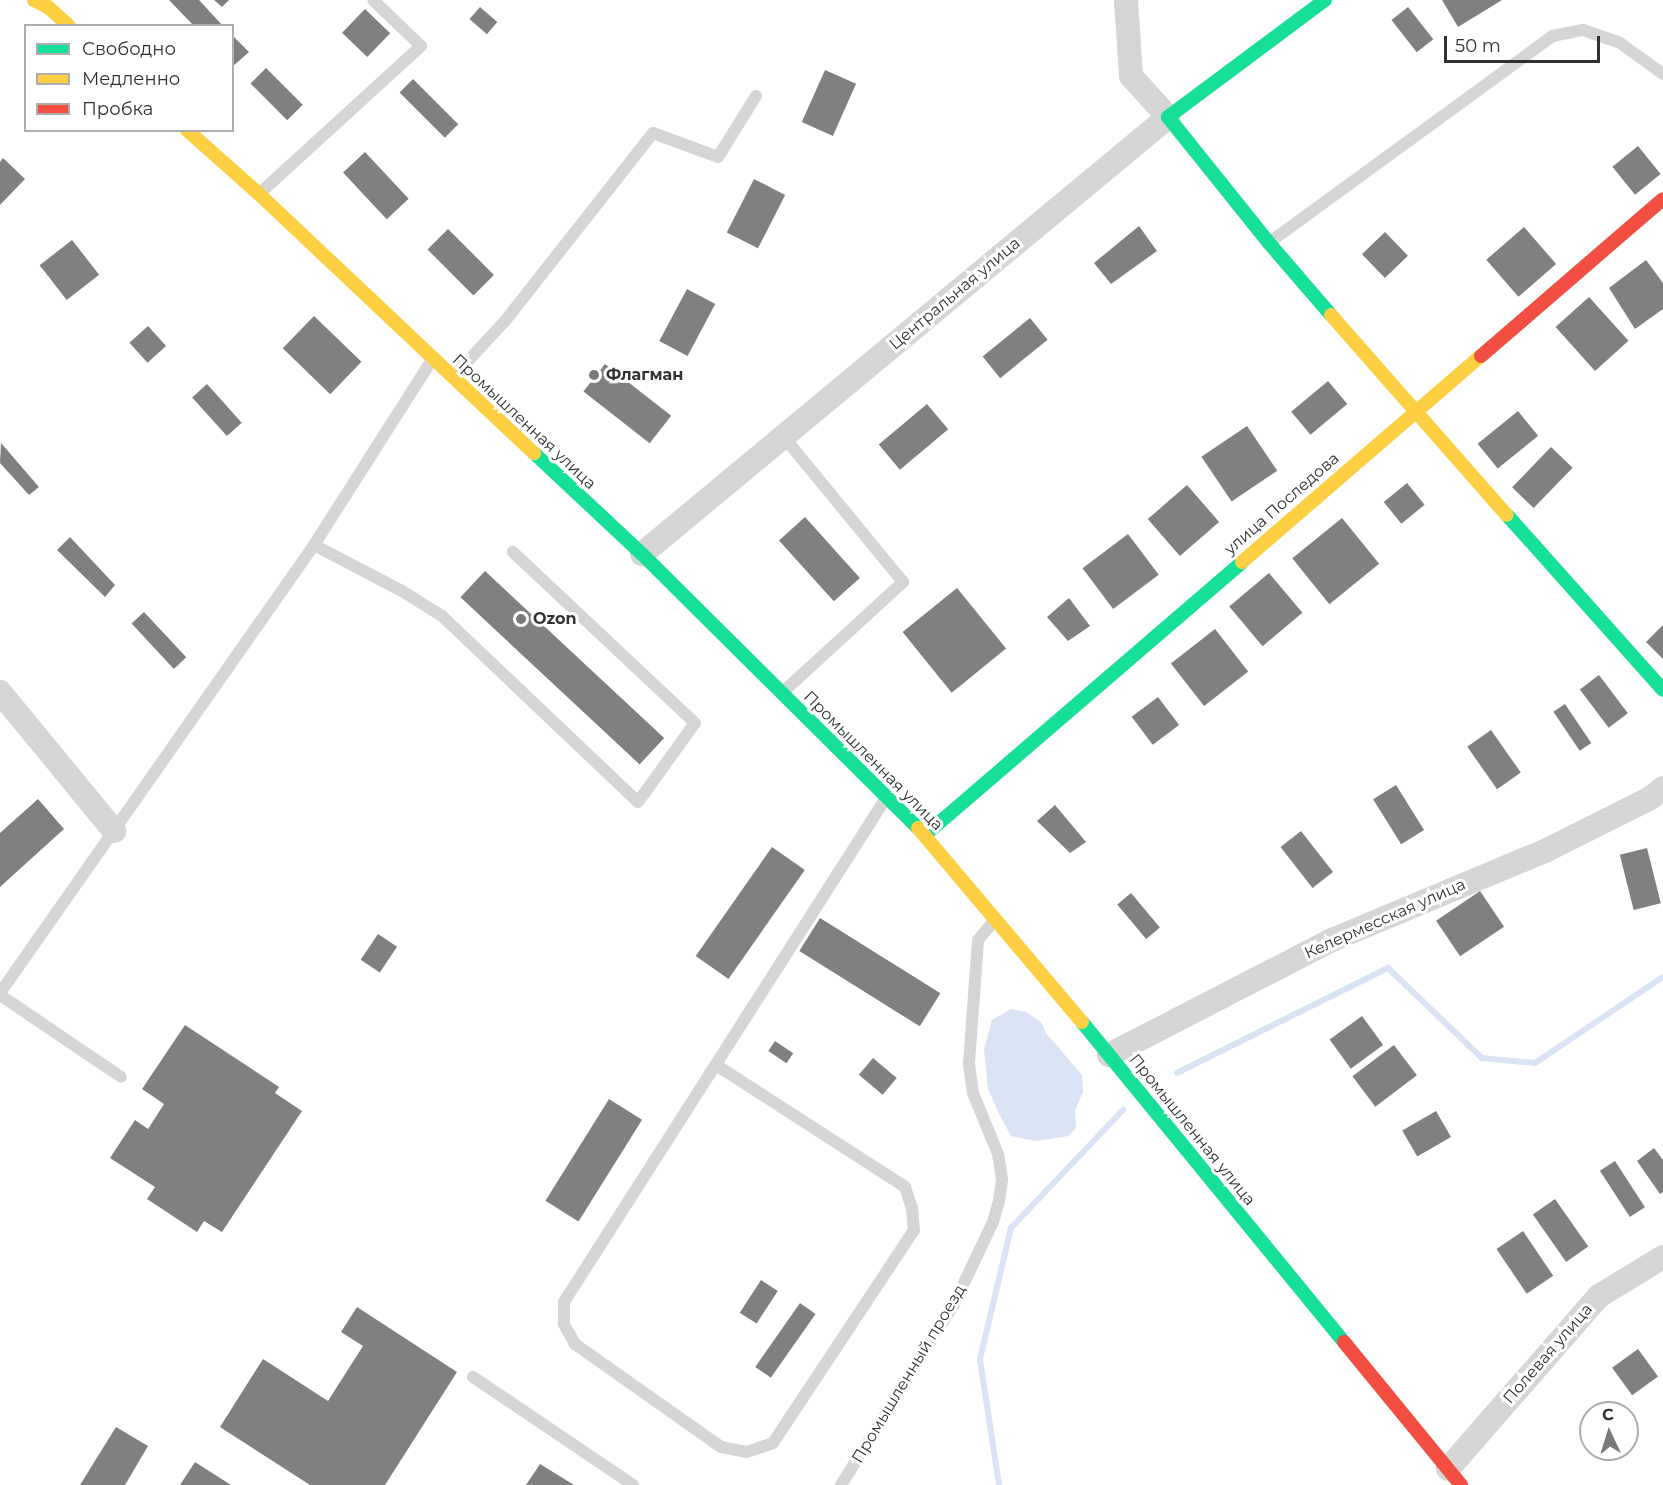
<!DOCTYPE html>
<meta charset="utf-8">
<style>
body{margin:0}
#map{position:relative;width:1663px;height:1485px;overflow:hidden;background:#fff;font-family:Montserrat,sans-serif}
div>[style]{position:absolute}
.water>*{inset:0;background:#d9e3f4}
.stream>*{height:6px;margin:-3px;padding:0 3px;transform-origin:3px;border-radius:3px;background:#d9e3f4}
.building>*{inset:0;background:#808080;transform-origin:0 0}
.lane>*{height:12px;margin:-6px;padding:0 6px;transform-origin:6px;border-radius:6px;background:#d5d5d5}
.street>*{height:24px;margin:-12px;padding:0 12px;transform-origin:12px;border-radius:12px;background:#d5d5d5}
.fast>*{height:14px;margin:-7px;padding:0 7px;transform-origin:7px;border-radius:7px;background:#16e098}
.slow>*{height:14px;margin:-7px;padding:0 7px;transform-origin:7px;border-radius:7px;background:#ffcf43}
.jam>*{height:14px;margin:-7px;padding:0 7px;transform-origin:7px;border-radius:7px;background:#f24e42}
.dots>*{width:16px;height:16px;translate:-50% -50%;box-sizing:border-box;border:3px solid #fff;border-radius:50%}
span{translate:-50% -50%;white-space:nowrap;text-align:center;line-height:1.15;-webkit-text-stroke:6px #fff;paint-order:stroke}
.street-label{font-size:16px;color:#313131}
.poi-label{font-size:16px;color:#313131;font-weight:700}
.left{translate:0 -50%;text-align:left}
.legend{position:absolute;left:24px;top:24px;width:210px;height:108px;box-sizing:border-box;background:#fff;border:2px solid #adadad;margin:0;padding:8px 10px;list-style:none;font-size:18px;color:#313131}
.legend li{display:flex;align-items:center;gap:12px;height:30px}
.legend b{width:30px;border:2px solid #adadad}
.north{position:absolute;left:1579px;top:1401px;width:60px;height:60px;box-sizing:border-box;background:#fff;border:2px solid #adadad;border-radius:50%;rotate:356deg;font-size:16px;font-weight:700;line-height:24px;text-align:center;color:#313131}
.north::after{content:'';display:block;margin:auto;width:21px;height:27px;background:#797979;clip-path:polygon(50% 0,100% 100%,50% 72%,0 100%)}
.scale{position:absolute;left:1444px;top:36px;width:156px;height:27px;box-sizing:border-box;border:3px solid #313131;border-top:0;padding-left:8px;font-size:18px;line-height:21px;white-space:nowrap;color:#313131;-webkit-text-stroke:4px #fff;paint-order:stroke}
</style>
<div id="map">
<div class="water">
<div style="clip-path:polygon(1011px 1009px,1026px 1012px,1041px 1022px,1046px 1033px,1082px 1075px,1083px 1092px,1075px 1111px,1076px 1128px,1069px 1136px,1035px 1141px,1011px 1136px,1000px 1116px,988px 1089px,984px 1049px,992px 1020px)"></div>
</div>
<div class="stream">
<div style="left:1177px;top:1073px;width:236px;rotate:-26.5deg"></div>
<div style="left:1388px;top:968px;width:130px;rotate:43.8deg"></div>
<div style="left:1482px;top:1058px;width:53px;rotate:5.4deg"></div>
<div style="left:1535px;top:1063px;width:154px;rotate:-33.9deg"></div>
<div style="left:999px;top:1485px;width:127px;rotate:-98.6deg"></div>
<div style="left:980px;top:1359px;width:135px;rotate:-76.7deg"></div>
<div style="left:1011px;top:1228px;width:163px;rotate:-46.5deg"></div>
</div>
<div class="building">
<div style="clip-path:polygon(169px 0,199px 0,223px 26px,194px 26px)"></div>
<div style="clip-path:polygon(214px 0,229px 0,222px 7px)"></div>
<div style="clip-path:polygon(1442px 0,1502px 0,1458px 27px)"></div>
<div style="left:480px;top:7px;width:23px;height:16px;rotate:41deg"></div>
<div style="left:1408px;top:7px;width:41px;height:21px;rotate:52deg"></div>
<div style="left:365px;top:9px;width:35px;height:33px;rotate:44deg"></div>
<div style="clip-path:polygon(232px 35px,249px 52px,232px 67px)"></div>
<div style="left:266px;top:68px;width:52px;height:22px;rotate:45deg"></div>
<div style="left:825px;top:70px;width:34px;height:57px;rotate:24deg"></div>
<div style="left:413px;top:79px;width:64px;height:19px;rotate:45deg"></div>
<div style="left:1638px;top:146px;width:36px;height:33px;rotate:51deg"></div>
<div style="left:365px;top:152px;width:64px;height:30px;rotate:47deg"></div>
<div style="clip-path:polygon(3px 158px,25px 179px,0 205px,0 162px)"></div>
<div style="left:754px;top:179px;width:35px;height:60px;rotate:27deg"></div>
<div style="clip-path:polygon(1139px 226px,1157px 251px,1111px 284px,1094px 263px)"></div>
<div style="left:1524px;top:227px;width:49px;height:50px;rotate:49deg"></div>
<div style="left:448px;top:229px;width:65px;height:29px;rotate:45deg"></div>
<div style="left:1385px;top:232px;width:33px;height:32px;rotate:46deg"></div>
<div style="left:72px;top:240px;width:44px;height:41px;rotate:52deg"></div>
<div style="clip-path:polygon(1646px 260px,1663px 283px,1663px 309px,1635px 329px,1609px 288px)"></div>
<div style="left:687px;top:289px;width:32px;height:59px;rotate:28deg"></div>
<div style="left:1589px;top:297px;width:59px;height:45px;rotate:48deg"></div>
<div style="left:314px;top:316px;width:66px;height:45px;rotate:44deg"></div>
<div style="left:1030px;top:318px;width:28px;height:61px;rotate:51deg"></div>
<div style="left:148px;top:326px;width:27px;height:25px;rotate:48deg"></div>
<div style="left:605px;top:364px;width:84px;height:35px;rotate:38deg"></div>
<div style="left:1328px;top:381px;width:30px;height:48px;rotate:50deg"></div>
<div style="left:207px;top:384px;width:52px;height:20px;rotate:48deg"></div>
<div style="left:927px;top:404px;width:33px;height:63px;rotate:50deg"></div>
<div style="left:1518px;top:411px;width:32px;height:52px;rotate:51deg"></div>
<div style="left:1247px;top:426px;width:54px;height:55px;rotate:56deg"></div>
<div style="clip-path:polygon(1px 443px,39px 487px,29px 495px,0 463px)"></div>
<div style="left:1551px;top:447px;width:30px;height:56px;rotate:44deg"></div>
<div style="left:1407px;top:483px;width:28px;height:30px;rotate:51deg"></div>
<div style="left:1187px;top:485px;width:49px;height:52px;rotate:49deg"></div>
<div style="left:805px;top:517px;width:82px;height:35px;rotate:48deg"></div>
<div style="left:1342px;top:518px;width:59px;height:64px;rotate:51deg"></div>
<div style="left:1128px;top:534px;width:51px;height:57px;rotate:53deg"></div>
<div style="clip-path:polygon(70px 537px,115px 585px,105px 597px,57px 550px)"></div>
<div style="left:485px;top:571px;width:245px;height:36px;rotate:43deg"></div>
<div style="left:1269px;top:573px;width:52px;height:52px;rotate:50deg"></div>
<div style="left:957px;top:588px;width:78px;height:70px;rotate:51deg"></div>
<div style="clip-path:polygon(1069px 598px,1090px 626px,1068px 641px,1047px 617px)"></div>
<div style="left:144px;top:612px;width:62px;height:17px;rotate:47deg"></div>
<div style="clip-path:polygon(1663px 625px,1663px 659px,1646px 642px)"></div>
<div style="left:1215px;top:629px;width:54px;height:56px;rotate:52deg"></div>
<div style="left:1599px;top:675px;width:48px;height:24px;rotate:53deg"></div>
<div style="left:1158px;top:697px;width:35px;height:33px;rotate:53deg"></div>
<div style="left:1565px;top:704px;width:47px;height:14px;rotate:56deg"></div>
<div style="left:1491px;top:730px;width:52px;height:29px;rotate:55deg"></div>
<div style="left:1396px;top:785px;width:53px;height:27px;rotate:58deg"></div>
<div style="clip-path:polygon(38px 799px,64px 829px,0 887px,0 833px)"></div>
<div style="clip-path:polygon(1055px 805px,1086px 842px,1070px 853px,1037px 821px)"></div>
<div style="left:1301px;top:831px;width:52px;height:26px;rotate:52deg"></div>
<div style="left:772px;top:847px;width:40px;height:133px;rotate:35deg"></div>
<div style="left:1647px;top:848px;width:57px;height:28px;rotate:76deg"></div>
<div style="left:1480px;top:891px;width:43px;height:53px;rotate:56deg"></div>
<div style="left:1131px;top:893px;width:45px;height:18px;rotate:50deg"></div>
<div style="left:820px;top:918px;width:142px;height:39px;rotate:32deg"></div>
<div style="left:378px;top:934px;width:23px;height:31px;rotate:34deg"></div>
<div style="left:1362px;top:1016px;width:36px;height:40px;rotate:54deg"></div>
<div style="clip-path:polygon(185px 1025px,279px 1087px,275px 1093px,302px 1111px,222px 1232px,204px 1221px,197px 1232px,147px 1199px,155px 1187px,110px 1158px,135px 1120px,148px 1129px,164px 1104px,142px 1089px)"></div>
<div style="left:775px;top:1041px;width:22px;height:12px;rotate:34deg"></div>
<div style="left:1394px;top:1045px;width:38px;height:52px;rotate:53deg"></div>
<div style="left:873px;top:1058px;width:31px;height:22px;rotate:40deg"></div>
<div style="left:609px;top:1099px;width:39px;height:120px;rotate:32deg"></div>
<div style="left:1436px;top:1111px;width:30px;height:39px;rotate:60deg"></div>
<div style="clip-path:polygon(1654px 1148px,1663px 1160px,1663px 1192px,1660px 1194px,1637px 1161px)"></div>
<div style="left:1615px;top:1161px;width:55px;height:18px;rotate:57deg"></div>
<div style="left:1555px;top:1199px;width:58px;height:27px;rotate:55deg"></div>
<div style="left:1523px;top:1231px;width:54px;height:32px;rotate:56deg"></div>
<div style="left:761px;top:1280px;width:20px;height:39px;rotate:33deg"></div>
<div style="left:800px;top:1303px;width:19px;height:78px;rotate:35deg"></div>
<div style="clip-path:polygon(357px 1307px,457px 1372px,385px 1485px,310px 1485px,220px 1427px,263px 1359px,328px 1401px,363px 1346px,341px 1332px)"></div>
<div style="left:1638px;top:1349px;width:34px;height:32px;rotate:54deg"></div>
<div style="clip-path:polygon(116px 1427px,148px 1446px,125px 1485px,80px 1485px)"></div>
<div style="clip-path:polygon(195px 1462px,231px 1485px,180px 1485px)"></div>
<div style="clip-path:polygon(540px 1464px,574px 1485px,526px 1485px)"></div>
</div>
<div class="lane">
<div style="left:260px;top:193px;width:218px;rotate:-42.4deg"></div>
<div style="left:421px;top:46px;width:66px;rotate:-136.2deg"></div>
<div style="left:1270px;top:242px;width:349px;rotate:-36.1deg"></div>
<div style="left:1552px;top:36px;width:32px;rotate:-11deg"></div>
<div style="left:1583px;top:30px;width:39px;rotate:19deg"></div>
<div style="left:1620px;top:43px;width:53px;rotate:35.8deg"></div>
<div style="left:454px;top:376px;width:75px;rotate:-47.2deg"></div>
<div style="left:505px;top:321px;width:239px;rotate:-51.8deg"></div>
<div style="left:653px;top:133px;width:69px;rotate:20.3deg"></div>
<div style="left:718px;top:157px;width:72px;rotate:-58.1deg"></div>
<div style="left:314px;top:545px;width:99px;rotate:27.6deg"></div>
<div style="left:402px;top:591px;width:47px;rotate:32deg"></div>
<div style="left:442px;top:616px;width:270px;rotate:43.5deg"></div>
<div style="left:638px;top:802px;width:97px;rotate:-54.2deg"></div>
<div style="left:695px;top:723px;width:250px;rotate:-136.8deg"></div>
<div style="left:783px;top:692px;width:163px;rotate:-42.5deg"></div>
<div style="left:903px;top:582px;width:189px;rotate:-129.4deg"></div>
<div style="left:0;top:993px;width:547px;rotate:-54.97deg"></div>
<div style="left:314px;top:545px;width:219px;rotate:-57.5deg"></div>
<div style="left:0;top:995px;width:146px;rotate:34.1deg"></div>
<div style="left:716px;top:1065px;width:225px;rotate:32.8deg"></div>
<div style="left:905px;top:1187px;width:22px;rotate:72deg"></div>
<div style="left:912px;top:1208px;width:22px;rotate:85deg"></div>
<div style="left:914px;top:1230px;width:255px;rotate:123.5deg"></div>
<div style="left:773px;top:1443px;width:28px;rotate:161deg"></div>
<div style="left:747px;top:1452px;width:26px;rotate:-169deg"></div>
<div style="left:721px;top:1447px;width:179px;rotate:-144.8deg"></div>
<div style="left:575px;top:1344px;width:23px;rotate:-119deg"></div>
<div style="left:564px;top:1324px;width:22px;rotate:-90deg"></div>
<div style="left:564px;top:1302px;width:598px;rotate:-57.43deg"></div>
<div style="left:473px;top:1377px;width:193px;rotate:34deg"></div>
<div style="left:841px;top:1485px;width:213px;rotate:-58deg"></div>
<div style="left:954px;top:1304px;width:91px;rotate:-64.6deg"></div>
<div style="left:993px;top:1222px;width:22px;rotate:-74deg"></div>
<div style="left:999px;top:1201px;width:22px;rotate:-82deg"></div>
<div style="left:1002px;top:1179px;width:25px;rotate:-99deg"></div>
<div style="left:998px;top:1154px;width:66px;rotate:-112.3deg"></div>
<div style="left:973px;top:1093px;width:30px;rotate:-98deg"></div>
<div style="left:969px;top:1063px;width:123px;rotate:-85.8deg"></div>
<div style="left:978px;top:940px;width:26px;rotate:-50deg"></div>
</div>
<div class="street">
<div style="left:642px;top:554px;width:684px;rotate:-39.72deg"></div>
<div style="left:1168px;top:117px;width:55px;rotate:-132.1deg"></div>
<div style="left:1131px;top:76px;width:76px;rotate:-93.8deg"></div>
<div style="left:0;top:692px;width:180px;rotate:50.6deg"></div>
<div style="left:1109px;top:1055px;width:251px;rotate:-27.3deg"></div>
<div style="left:1332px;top:940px;width:231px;rotate:-22.7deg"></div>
<div style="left:1545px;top:851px;width:116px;rotate:-26.6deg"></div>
<div style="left:1649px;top:799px;width:18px;rotate:-38deg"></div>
<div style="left:1448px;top:1469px;width:230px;rotate:-48.9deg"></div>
<div style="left:1599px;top:1296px;width:75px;rotate:-31.4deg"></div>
</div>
<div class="fast">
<div style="left:1325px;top:0;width:196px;rotate:143.3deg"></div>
<div style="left:1168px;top:117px;width:161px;rotate:51.3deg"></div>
<div style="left:1269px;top:243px;width:95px;rotate:49.3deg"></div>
<div style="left:534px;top:453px;width:148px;rotate:43.1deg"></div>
<div style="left:642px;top:554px;width:389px;rotate:44.8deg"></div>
<div style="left:1507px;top:515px;width:234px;rotate:48.3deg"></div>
<div style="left:925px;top:835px;width:418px;rotate:-40.7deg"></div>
<div style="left:1082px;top:1022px;width:414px;rotate:50.7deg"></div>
</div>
<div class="slow">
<div style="left:34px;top:0;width:16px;rotate:27deg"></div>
<div style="left:48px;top:7px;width:28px;rotate:42deg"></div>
<div style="left:187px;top:130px;width:96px;rotate:41.6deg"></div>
<div style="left:259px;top:194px;width:378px;rotate:43.3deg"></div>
<div style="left:1331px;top:315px;width:266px;rotate:48.7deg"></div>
<div style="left:1242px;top:562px;width:316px;rotate:-40.8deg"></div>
<div style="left:918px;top:828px;width:254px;rotate:49.8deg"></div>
</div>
<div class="jam">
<div style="left:1481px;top:356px;width:240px;rotate:-40.8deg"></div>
<div style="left:1344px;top:1342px;width:185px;rotate:50.7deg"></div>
</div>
<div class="dots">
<div style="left:594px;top:375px;background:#797979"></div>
<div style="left:521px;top:619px;background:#797979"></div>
</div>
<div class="street-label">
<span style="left:955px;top:294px;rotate:-40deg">Центральная улица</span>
<span style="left:524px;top:422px;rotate:43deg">Промышленная улица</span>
<span style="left:1282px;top:504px;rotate:-41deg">улица Последова</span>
<span style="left:873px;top:761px;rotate:45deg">Промышленная улица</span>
<span style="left:1385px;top:919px;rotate:-24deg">Келермесская улица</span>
<span style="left:1192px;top:1130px;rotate:51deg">Промышленная улица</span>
<span style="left:1548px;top:1354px;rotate:-49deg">Полевая улица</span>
<span style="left:909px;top:1374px;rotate:-59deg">Промышленный проезд</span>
</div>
<div class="poi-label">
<span class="left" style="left:606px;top:375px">Флагман</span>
<span class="left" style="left:533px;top:619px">Ozon</span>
</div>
<ul class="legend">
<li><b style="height:8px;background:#16e098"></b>Свободно</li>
<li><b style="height:8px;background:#ffcf43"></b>Медленно</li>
<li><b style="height:8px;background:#f24e42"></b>Пробка</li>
</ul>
<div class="north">С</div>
<div class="scale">50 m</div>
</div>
